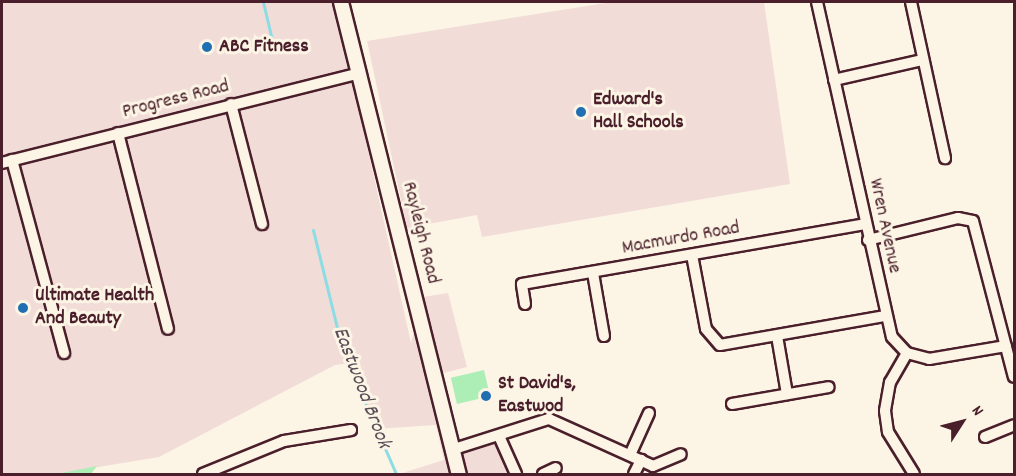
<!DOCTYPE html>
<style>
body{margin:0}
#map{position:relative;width:1016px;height:476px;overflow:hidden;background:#fcf5e5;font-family:Dekko,sans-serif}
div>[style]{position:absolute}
.built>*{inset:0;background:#f1dcd8}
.green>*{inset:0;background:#adeeb7;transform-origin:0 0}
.stream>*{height:3px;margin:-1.5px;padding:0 1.5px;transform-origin:1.5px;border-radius:1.5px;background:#8cdde3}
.roads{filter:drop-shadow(2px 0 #4a1f2b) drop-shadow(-2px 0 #4a1f2b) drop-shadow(0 2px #4a1f2b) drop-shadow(0 -2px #4a1f2b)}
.minor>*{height:10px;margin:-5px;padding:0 5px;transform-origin:5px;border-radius:5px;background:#fcf5e5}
.major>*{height:14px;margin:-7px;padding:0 7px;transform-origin:7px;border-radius:7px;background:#fcf5e5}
.dots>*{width:16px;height:16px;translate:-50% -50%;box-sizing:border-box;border:3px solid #fcf5e5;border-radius:50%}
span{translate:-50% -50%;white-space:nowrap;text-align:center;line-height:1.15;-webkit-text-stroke:6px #fcf5e5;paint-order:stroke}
.poi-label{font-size:20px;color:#4a1f2b;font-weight:700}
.left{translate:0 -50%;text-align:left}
.street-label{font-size:20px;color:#4a1f2b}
.water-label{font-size:21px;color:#5a4e59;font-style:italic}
.frame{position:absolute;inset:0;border:3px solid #4a1f2b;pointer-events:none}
.north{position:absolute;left:932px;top:392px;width:60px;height:60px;-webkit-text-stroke:4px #fcf5e5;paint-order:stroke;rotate:54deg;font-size:16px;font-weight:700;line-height:24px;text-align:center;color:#4a1f2b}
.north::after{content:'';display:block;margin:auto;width:21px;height:27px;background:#4a1f2b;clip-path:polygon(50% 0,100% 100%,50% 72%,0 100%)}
</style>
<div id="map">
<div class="built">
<div style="clip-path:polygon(2px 2px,335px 2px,411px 343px,423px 297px,448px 293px,467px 367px,440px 374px,458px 447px,492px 437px,509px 474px,399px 474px,444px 460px,436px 425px,375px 429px,352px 363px,335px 365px,159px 457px,56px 474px,2px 474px)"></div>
<div style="clip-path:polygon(612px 2px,764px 2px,790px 184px,482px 237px,477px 215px,407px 228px,367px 41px)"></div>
</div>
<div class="green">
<div style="left:484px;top:370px;width:27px;height:34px;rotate:77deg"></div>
<div style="clip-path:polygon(97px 466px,91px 474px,56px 474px)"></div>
</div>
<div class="stream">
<div style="left:263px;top:2px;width:47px;rotate:76.6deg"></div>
<div style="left:313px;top:230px;width:126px;rotate:76.2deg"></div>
<div style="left:343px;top:352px;width:133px;rotate:66.5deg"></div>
</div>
<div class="roads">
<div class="minor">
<div style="left:817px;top:2px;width:343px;rotate:77.4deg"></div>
<div style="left:892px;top:337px;width:22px;rotate:47deg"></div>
<div style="left:907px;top:353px;width:23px;rotate:15deg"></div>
<div style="left:929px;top:359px;width:78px;rotate:-9.6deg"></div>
<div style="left:911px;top:2px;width:160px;rotate:77.7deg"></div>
<div style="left:834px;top:80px;width:91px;rotate:-12.7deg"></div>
<div style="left:231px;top:104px;width:124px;rotate:75.5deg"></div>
<div style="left:118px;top:133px;width:202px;rotate:75.7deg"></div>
<div style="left:12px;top:160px;width:200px;rotate:74.9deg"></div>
<div style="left:2px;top:163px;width:369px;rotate:-14.1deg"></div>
<div style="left:868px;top:240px;width:93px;rotate:-13.7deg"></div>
<div style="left:958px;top:218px;width:15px;rotate:11deg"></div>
<div style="left:973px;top:221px;width:161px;rotate:75.3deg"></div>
<div style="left:692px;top:255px;width:75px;rotate:79.3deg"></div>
<div style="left:706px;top:329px;width:21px;rotate:49deg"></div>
<div style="left:720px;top:345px;width:168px;rotate:-10deg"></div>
<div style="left:593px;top:273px;width:64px;rotate:80.1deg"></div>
<div style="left:525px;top:304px;width:20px;rotate:-99deg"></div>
<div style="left:522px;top:284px;width:348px;rotate:-9.9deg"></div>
<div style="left:777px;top:336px;width:59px;rotate:80.2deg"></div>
<div style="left:907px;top:353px;width:34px;rotate:120deg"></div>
<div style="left:890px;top:382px;width:29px;rotate:100deg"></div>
<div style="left:885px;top:411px;width:21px;rotate:82deg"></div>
<div style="left:888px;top:432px;width:49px;rotate:58.2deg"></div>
<div style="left:732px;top:404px;width:98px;rotate:-9.9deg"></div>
<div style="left:499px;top:436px;width:42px;rotate:65.9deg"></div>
<div style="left:985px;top:437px;width:31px;rotate:-22deg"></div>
<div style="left:451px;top:450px;width:103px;rotate:-17.6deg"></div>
<div style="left:549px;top:419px;width:114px;rotate:24.3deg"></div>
<div style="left:653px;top:466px;width:30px;rotate:-23deg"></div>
<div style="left:630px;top:455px;width:46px;rotate:-65.7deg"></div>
<div style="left:203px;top:474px;width:87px;rotate:-22.2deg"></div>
<div style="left:284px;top:441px;width:68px;rotate:-9.3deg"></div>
<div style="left:543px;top:474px;width:14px;rotate:-25deg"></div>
<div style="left:634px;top:474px;width:16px;rotate:-63deg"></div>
</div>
<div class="major">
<div style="left:341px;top:2px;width:487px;rotate:76deg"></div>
</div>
</div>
<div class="dots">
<div style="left:207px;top:47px;background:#1f6fb2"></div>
<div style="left:581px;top:112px;background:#1f6fb2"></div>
<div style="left:23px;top:308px;background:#1f6fb2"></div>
<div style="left:486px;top:396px;background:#1f6fb2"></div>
</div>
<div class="poi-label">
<span class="left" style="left:219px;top:47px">ABC Fitness</span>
<span class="left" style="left:593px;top:112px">Edward's<br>Hall Schools</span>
<span class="left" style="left:35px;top:308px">Ultimate Health<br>And Beauty</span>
<span class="left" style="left:498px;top:396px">St David's,<br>Eastwod</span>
</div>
<div class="street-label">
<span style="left:176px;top:100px;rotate:-14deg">Progress Road</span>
<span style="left:884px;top:226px;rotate:78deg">Wren Avenue</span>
<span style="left:420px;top:233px;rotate:76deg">Rayleigh Road</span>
<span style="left:681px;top:239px;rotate:-10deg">Macmurdo Road</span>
</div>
<div class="water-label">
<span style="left:361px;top:388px;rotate:69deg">Eastwood Brook</span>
</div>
<div class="frame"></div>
<div class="north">N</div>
</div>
